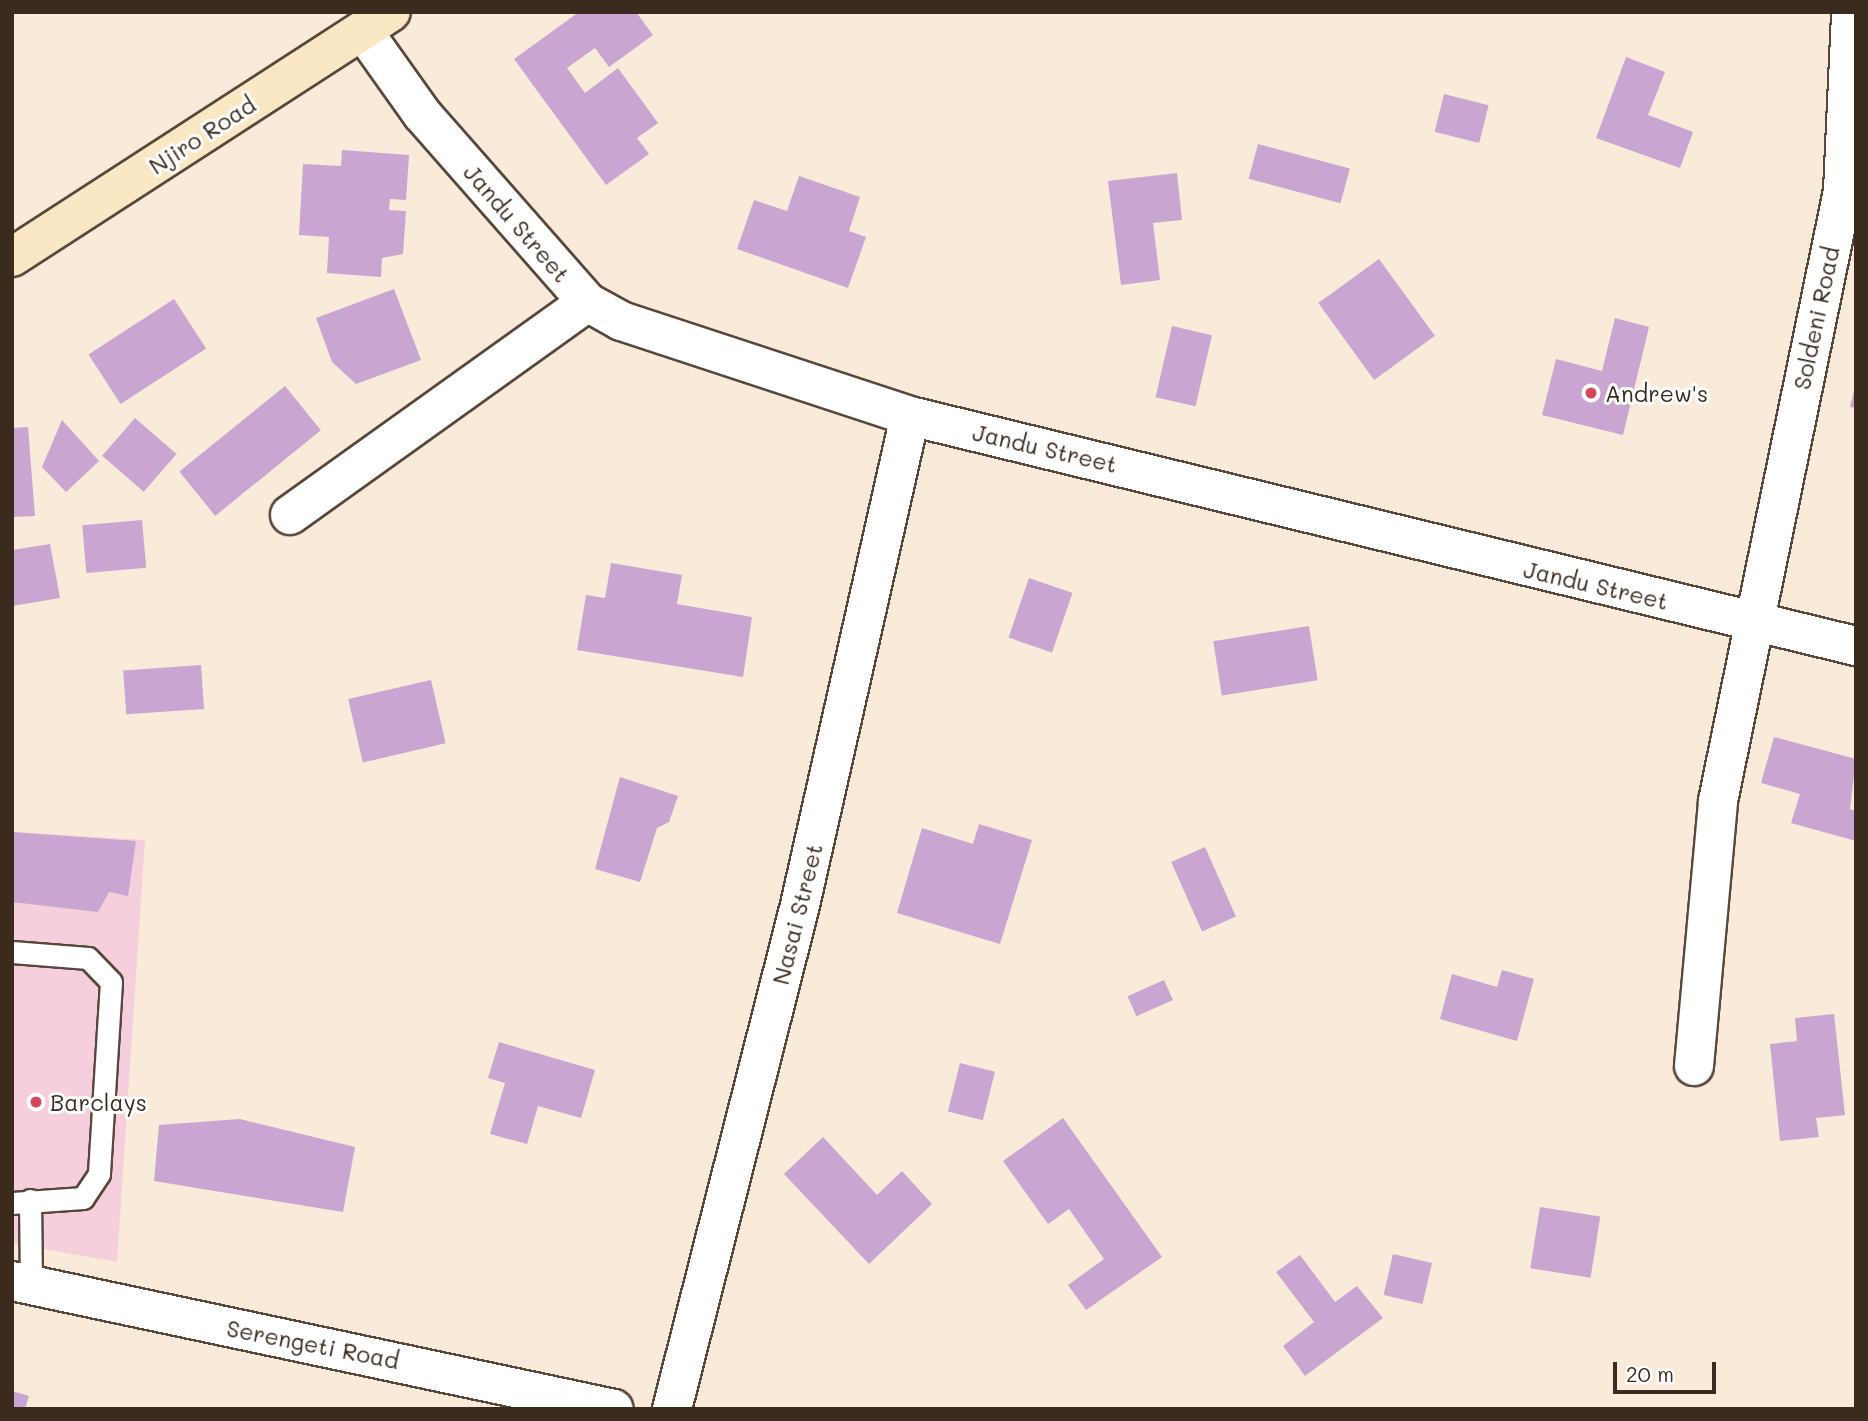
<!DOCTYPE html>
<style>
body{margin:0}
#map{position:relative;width:1868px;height:1421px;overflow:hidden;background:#f9ead9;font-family:Mali,sans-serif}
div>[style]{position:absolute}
.built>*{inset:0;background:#f5cfdb}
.building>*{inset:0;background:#c9a5d1;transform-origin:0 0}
.roads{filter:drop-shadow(2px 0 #58473a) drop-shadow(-2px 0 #58473a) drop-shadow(0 2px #58473a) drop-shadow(0 -2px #58473a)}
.lane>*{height:21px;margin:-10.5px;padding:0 10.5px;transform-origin:10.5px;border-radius:10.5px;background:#fff}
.street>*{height:38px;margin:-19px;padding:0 19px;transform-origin:19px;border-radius:19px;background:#fff}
.secondary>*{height:38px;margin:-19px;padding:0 19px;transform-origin:19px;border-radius:19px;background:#fae7c3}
.dots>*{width:19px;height:19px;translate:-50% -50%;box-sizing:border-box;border:4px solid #fff;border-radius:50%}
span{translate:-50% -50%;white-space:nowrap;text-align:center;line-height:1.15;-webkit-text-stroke:6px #fff;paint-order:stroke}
.street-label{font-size:23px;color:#3b2a1e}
.poi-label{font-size:23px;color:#3b2a1e}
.left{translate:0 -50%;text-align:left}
.frame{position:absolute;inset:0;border:14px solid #3b2a1e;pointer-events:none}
.scale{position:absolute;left:1613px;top:1362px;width:103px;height:32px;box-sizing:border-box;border:4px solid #3b2a1e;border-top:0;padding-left:9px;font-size:21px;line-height:24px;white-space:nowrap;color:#3b2a1e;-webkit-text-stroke:5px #fff;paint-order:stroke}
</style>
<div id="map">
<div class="built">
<div style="clip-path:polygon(12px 832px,145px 840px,117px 1262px,12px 1243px)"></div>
</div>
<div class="building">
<div style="clip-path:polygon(579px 12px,636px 12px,653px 35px,609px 67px,595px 48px,567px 68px,585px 93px,618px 68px,658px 123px,637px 138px,649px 154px,606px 185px,514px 59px)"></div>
<div style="clip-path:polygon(1626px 57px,1665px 72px,1648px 115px,1693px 132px,1680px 168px,1596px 138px)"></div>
<div style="left:1444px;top:94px;width:46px;height:39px;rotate:14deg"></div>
<div style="left:1258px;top:144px;width:95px;height:36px;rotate:15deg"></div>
<div style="clip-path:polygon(342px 150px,409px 155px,406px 200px,390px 199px,389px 210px,406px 211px,403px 254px,382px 258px,381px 277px,327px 273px,329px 237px,299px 235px,303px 164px,341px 166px)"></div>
<div style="clip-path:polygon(1177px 173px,1182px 220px,1153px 223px,1160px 280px,1121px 285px,1108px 181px)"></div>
<div style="clip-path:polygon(799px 176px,860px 197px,849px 231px,866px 237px,848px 288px,737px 249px,754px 200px,787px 211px)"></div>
<div style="left:1379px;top:259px;width:95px;height:75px;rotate:54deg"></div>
<div style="clip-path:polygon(394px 289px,421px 360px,356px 384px,332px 362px,316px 318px)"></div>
<div style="left:174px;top:299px;width:59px;height:102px;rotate:57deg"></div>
<div style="clip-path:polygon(1615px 318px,1649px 327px,1623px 435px,1542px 415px,1556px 359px,1602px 371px)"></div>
<div style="left:1172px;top:326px;width:41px;height:73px;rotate:13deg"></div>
<div style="left:285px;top:386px;width:57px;height:136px;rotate:51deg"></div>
<div style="clip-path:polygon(1855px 387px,1856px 388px,1856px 408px,1850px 407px)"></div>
<div style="left:135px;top:418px;width:55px;height:50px;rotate:41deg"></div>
<div style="clip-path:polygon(62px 420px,99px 461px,66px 492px,42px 467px)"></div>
<div style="clip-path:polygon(28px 427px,35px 516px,12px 517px,12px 428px)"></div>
<div style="left:142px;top:520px;width:48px;height:60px;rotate:85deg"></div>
<div style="clip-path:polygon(50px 544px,60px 598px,12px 606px,12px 550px)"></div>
<div style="clip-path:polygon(611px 563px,682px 575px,677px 604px,752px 617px,743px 677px,577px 650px,586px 595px,605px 598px)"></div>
<div style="left:1029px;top:578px;width:46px;height:63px;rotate:19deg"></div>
<div style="left:1309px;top:626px;width:55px;height:97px;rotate:81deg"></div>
<div style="left:201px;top:665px;width:44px;height:78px;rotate:86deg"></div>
<div style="left:431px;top:680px;width:65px;height:85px;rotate:77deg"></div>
<div style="clip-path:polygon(1774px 737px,1856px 759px,1850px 809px,1856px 811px,1856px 841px,1791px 823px,1800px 794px,1761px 783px)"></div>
<div style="clip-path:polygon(620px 777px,678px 796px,669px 822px,657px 828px,640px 882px,595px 869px)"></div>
<div style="clip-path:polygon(979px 824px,1032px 840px,1000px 944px,897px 913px,922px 828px,973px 844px)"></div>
<div style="clip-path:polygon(12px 832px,136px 841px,128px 896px,109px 892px,98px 912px,12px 902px)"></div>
<div style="left:1205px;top:847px;width:76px;height:37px;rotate:66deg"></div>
<div style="clip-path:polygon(1502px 970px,1534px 979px,1517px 1041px,1440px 1019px,1452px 974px,1497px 987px)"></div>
<div style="left:1164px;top:980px;width:22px;height:40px;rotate:66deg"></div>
<div style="clip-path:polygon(1834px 1014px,1845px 1115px,1816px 1118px,1819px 1137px,1780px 1141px,1770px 1044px,1797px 1041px,1795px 1018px)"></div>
<div style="clip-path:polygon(499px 1042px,595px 1070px,581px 1118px,538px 1106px,527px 1144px,490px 1134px,505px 1083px,488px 1078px)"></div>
<div style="left:960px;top:1063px;width:36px;height:50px;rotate:14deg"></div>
<div style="clip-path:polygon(1063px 1118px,1162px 1257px,1086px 1310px,1068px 1285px,1104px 1259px,1069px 1209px,1048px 1224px,1003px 1161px)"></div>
<div style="clip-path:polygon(240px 1119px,355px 1147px,343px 1212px,154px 1181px,159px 1125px)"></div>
<div style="clip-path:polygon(823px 1137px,877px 1195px,902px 1171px,932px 1204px,869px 1264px,784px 1174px)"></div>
<div style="left:1540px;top:1207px;width:61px;height:62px;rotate:9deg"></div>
<div style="left:1393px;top:1254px;width:40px;height:42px;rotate:13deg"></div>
<div style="clip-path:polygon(1300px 1255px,1335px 1302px,1357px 1286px,1383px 1318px,1305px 1376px,1283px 1346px,1314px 1322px,1276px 1272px)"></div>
<div style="clip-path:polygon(12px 1391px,29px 1396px,25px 1409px,12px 1409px)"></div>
</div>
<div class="roads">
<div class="lane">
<div style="left:12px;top:952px;width:76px;rotate:4.5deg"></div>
<div style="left:88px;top:958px;width:33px;rotate:46deg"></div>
<div style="left:111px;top:982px;width:192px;rotate:93.6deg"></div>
<div style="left:99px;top:1174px;width:29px;rotate:124deg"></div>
<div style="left:83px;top:1198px;width:71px;rotate:176deg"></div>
<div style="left:30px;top:1200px;width:86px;rotate:89.3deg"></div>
</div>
<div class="street">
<div style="left:363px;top:31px;width:102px;rotate:54.6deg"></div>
<div style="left:422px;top:114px;width:250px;rotate:48.7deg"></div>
<div style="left:587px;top:302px;width:39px;rotate:29deg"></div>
<div style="left:621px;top:321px;width:304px;rotate:18.2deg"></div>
<div style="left:910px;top:416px;width:974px;rotate:13.67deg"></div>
<div style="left:290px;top:515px;width:365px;rotate:-35.6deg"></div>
<div style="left:1694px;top:1066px;width:266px;rotate:-84.8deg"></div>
<div style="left:1718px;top:801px;width:623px;rotate:-78.42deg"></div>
<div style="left:1843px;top:191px;width:179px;rotate:-87.4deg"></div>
<div style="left:12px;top:1281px;width:615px;rotate:12deg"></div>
<div style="left:672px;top:1409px;width:520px;rotate:-75.75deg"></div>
<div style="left:800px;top:905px;width:501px;rotate:-77.32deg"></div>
</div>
<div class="secondary">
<div style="left:12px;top:257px;width:451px;rotate:-32.9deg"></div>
</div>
</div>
<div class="dots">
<div style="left:1591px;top:393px;background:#d1495b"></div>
<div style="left:36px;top:1102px;background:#d1495b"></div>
</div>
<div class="street-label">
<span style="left:202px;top:135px;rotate:-33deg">Njiro Road</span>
<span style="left:517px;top:223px;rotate:49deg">Jandu Street</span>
<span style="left:1816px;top:318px;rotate:-78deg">Soldeni Road</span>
<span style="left:1045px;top:448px;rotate:13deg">Jandu Street</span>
<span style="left:1596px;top:585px;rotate:13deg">Jandu Street</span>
<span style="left:797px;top:914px;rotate:-76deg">Nasai Street</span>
<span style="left:313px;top:1344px;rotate:11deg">Serengeti Road</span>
</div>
<div class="poi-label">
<span class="left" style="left:1605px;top:393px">Andrew's</span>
<span class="left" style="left:50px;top:1102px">Barclays</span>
</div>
<div class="frame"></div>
<div class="scale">20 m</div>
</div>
